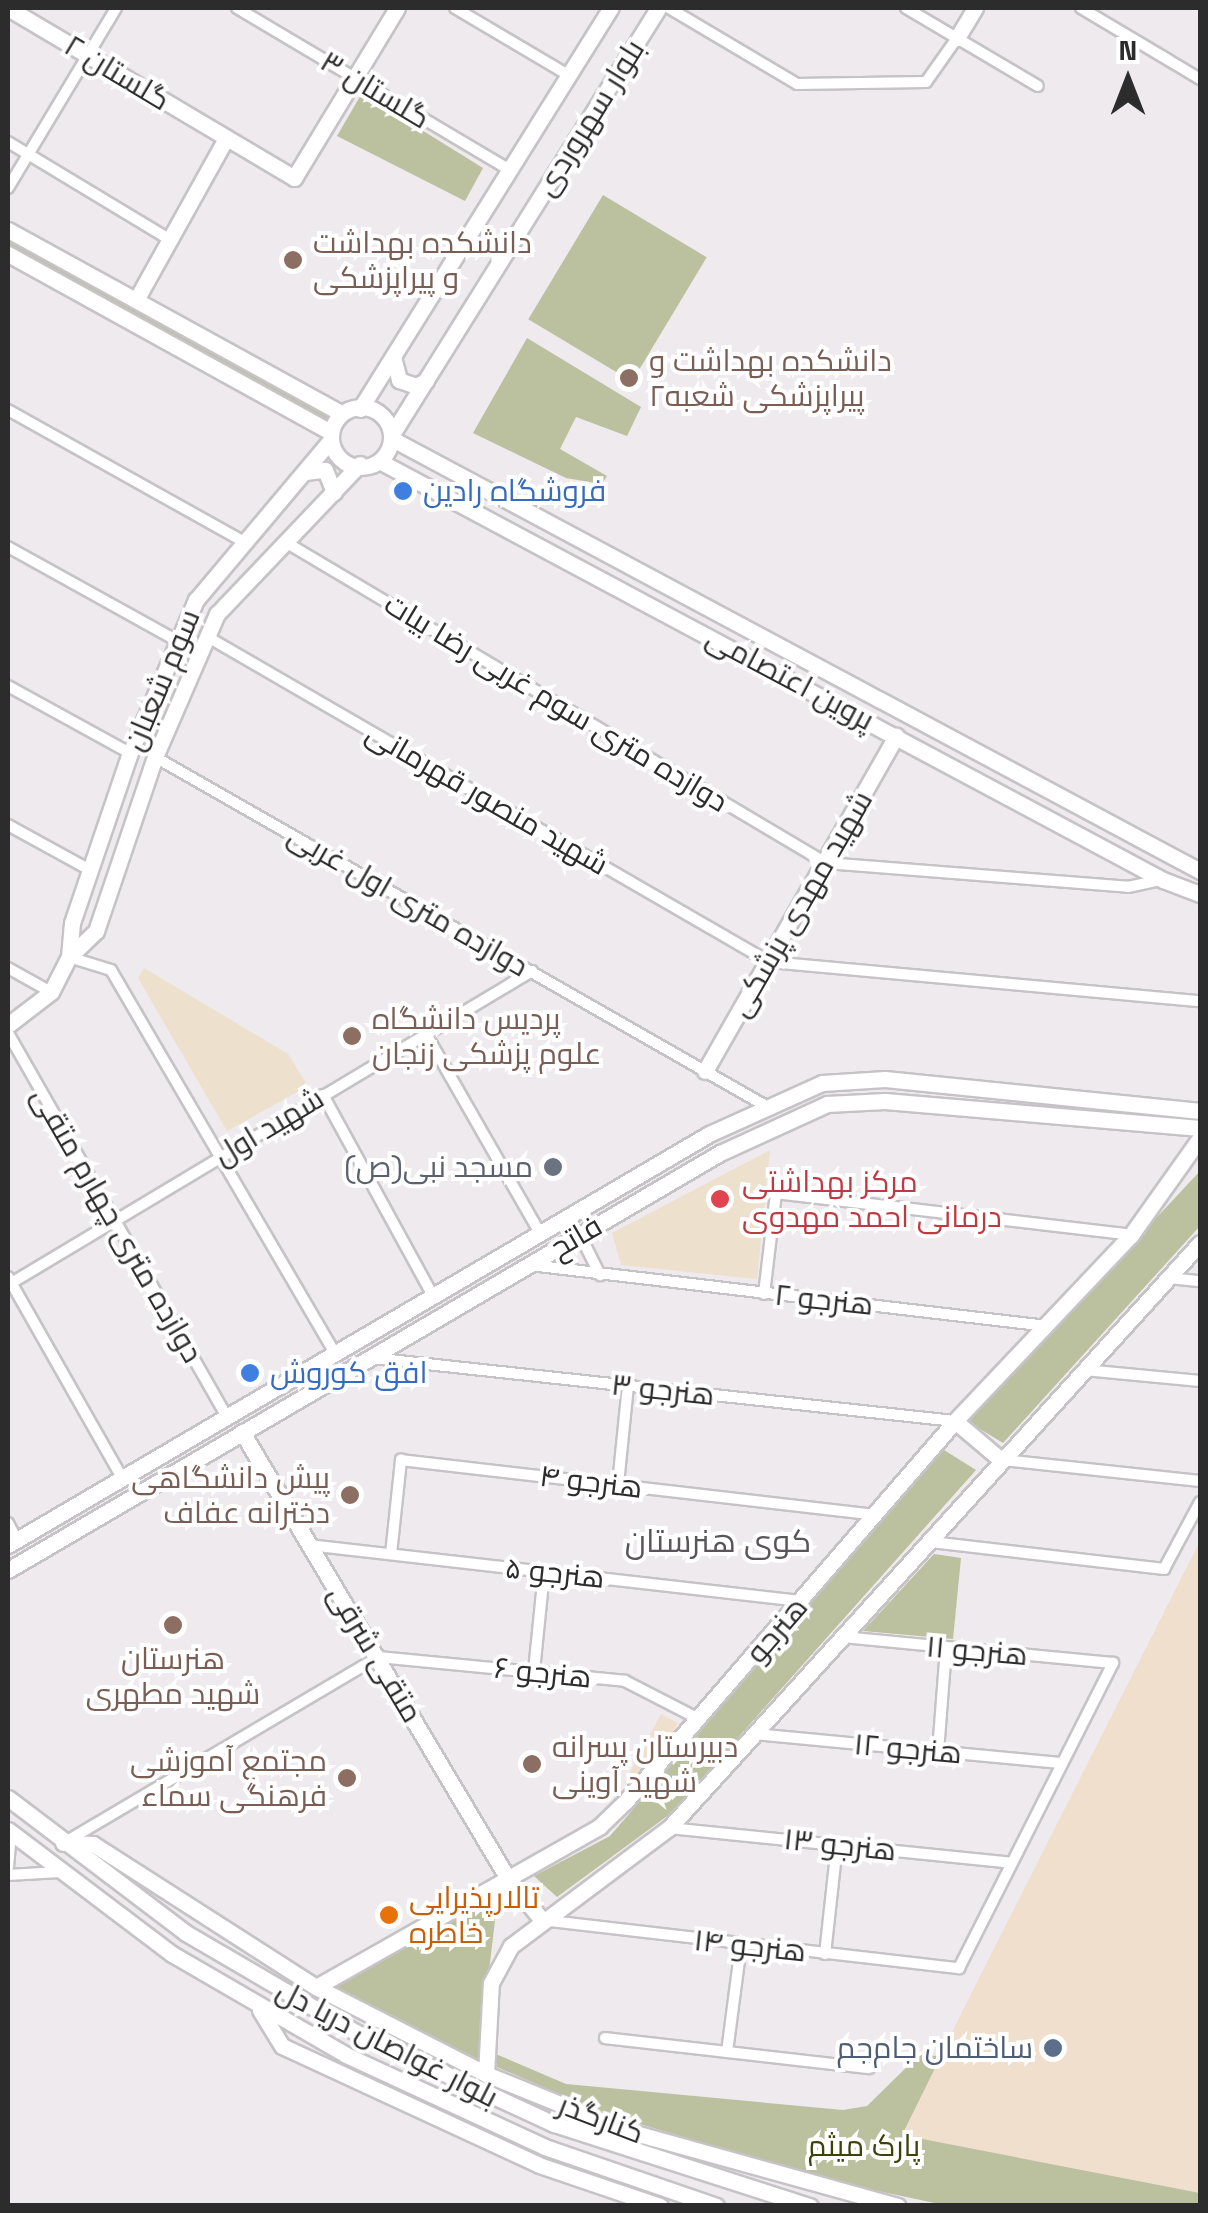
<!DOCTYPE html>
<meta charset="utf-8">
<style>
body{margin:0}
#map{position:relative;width:1208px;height:2213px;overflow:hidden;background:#eeeaee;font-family:"Space Grotesk",Cairo,sans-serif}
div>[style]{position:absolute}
.commercial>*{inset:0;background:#f0dfcd;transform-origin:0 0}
.medical>*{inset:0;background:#ede0cc}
.green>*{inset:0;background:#bbc09e;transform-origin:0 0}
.roads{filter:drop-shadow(2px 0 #c6c3c6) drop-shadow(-2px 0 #c6c3c6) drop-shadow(0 2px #c6c3c6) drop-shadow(0 -2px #c6c3c6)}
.street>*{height:10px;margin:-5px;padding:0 5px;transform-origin:5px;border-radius:5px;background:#fff}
.secondary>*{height:15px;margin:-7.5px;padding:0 7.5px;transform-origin:7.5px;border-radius:7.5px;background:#fff}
.secondary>.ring{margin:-7.5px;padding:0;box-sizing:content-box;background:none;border:15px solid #fff;border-radius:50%}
.dots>*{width:28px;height:28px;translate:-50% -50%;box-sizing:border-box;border:5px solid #fff;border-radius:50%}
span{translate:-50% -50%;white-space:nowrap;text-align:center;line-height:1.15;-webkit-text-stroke:8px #fff;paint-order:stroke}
.street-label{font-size:30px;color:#2d2c2d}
.education-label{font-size:30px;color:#785e54}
.left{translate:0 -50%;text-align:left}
.right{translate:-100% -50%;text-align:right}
.shop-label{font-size:30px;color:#366cbe}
.worship-label{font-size:30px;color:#5b616d}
.health-label{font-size:30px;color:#be3a42}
.food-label{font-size:30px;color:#c56008}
.service-label{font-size:30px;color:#4e5e75}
.park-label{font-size:30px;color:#3d420b}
.neighbourhood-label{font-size:32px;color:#585659}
.frame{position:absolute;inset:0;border:10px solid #2d2c2d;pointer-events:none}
.north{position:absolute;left:1078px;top:30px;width:100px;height:100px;-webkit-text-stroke:8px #fff;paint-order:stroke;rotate:0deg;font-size:28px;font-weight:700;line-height:40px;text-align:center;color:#2d2c2d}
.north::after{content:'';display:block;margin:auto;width:35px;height:45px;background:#2d2c2d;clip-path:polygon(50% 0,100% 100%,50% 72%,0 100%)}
</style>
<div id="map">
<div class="commercial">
<div style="clip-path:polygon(1200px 1541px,1200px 2193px,901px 2135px,966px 2004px)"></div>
<div style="left:661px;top:1714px;width:19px;height:78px;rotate:28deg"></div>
</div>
<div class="medical">
<div style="clip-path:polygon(144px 968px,288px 1054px,308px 1086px,227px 1131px,138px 978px)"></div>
<div style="clip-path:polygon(770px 1150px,757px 1279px,621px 1265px,612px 1233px)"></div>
</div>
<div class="green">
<div style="clip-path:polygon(362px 93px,483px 168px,465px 201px,337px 136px)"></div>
<div style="left:603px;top:195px;width:121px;height:145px;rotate:31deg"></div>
<div style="clip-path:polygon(8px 238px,334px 414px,329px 420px,8px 245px)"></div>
<div style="clip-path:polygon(527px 338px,641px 407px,627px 436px,576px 417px,560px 449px,607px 476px,602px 484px,566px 478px,473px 433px)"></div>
<div style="clip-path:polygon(1200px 1171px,1200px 1226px,1003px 1443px,967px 1421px)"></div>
<div style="clip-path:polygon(944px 1450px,976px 1470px,670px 1814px,557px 1897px,534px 1876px,610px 1836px)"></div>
<div style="clip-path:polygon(934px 1554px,961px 1558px,953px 1639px,863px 1631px)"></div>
<div style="clip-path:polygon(490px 1896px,496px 1912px,480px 2047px,491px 2052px,566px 2084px,843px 2110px,867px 2106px,919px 2055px,941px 2056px,902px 2135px,1200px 2193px,1200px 2205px,944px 2205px,836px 2182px,606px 2114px,334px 1997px,339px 1981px)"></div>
</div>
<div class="roads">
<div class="street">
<div style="left:237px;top:8px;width:319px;rotate:30.7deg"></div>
<div style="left:455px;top:8px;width:134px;rotate:30.6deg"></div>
<div style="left:669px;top:8px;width:149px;rotate:30.7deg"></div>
<div style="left:797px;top:84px;width:129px;rotate:-0.9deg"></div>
<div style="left:926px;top:82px;width:54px;rotate:-54.8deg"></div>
<div style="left:906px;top:8px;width:153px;rotate:30.6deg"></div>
<div style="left:1081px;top:8px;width:139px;rotate:30.8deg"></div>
<div style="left:8px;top:142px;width:188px;rotate:31.1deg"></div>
<div style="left:8px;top:188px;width:210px;rotate:-59deg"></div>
<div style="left:8px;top:410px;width:273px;rotate:29.2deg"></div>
<div style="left:287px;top:543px;width:627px;rotate:30.7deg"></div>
<div style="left:826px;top:863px;width:303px;rotate:4.5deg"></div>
<div style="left:1128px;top:887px;width:34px;rotate:-12deg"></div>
<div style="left:8px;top:547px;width:192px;rotate:29deg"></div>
<div style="left:206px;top:636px;width:651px;rotate:30.07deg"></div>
<div style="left:769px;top:962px;width:433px;rotate:5.2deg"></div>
<div style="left:8px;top:686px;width:139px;rotate:28.8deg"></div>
<div style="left:155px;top:757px;width:701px;rotate:29.74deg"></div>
<div style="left:8px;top:825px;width:94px;rotate:28.8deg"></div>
<div style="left:69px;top:957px;width:44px;rotate:17.2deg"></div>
<div style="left:111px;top:970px;width:444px;rotate:59.7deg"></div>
<div style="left:8px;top:968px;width:49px;rotate:29.2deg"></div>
<div style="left:8px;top:1033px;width:442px;rotate:60.3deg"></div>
<div style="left:426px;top:1034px;width:229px;rotate:60.2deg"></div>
<div style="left:323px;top:1095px;width:229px;rotate:61.3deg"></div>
<div style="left:580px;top:1235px;width:45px;rotate:63.4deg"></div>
<div style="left:530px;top:1265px;width:521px;rotate:6.73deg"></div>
<div style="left:8px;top:1277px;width:231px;rotate:60.4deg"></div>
<div style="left:1169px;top:1278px;width:31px;rotate:6deg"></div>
<div style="left:8px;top:1285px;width:611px;rotate:-30.93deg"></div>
<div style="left:764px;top:1294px;width:102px;rotate:-83.2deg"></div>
<div style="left:776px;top:1193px;width:357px;rotate:6.7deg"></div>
<div style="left:371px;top:1358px;width:587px;rotate:6.16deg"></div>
<div style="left:1084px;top:1370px;width:117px;rotate:5.4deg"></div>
<div style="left:1003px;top:1460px;width:198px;rotate:6.1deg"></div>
<div style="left:618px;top:1484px;width:99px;rotate:-84.2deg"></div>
<div style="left:8px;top:1523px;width:19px;rotate:62deg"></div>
<div style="left:931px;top:1542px;width:235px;rotate:6.6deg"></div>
<div style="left:1164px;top:1569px;width:76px;rotate:-61.8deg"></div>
<div style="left:309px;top:1545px;width:494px;rotate:6.5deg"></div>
<div style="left:391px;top:1554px;width:95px;rotate:-83.9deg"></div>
<div style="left:401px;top:1460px;width:477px;rotate:6.6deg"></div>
<div style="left:534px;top:1671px;width:100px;rotate:-84.2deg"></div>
<div style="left:754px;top:1734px;width:308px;rotate:5.4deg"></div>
<div style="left:938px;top:1752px;width:103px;rotate:-85.6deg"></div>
<div style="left:669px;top:1828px;width:344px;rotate:5.8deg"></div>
<div style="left:67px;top:1841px;width:361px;rotate:-30.6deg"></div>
<div style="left:378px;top:1657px;width:248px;rotate:5.5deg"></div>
<div style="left:625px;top:1681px;width:83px;rotate:27.2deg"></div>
<div style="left:8px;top:1867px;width:33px;rotate:-85deg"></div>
<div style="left:8px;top:1875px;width:52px;rotate:-3.3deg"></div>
<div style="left:542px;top:1920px;width:420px;rotate:6.6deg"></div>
<div style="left:959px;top:1968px;width:342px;rotate:-63.2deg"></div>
<div style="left:1113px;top:1663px;width:272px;rotate:-174.5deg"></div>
<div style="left:825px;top:1954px;width:110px;rotate:-83.7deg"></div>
<div style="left:605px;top:2038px;width:266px;rotate:6.5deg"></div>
<div style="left:727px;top:2052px;width:108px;rotate:-82.5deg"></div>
</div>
<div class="secondary">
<div style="left:8px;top:8px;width:333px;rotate:30.7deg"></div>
<div style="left:294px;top:178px;width:199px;rotate:-58.8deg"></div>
<div style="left:957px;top:38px;width:35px;rotate:-59deg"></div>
<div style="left:8px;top:230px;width:378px;rotate:28.8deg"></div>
<div style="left:8px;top:254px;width:366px;rotate:28.9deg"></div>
<div style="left:136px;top:300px;width:185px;rotate:-60.9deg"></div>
<div style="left:393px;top:357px;width:24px;rotate:75deg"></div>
<div style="left:399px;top:380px;width:18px;rotate:19deg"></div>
<div style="left:416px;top:386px;width:11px;rotate:-27deg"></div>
<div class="ring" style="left:331px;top:407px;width:45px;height:45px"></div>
<div style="left:360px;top:409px;width:473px;rotate:-58deg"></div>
<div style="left:394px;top:431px;width:499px;rotate:-58deg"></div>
<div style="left:396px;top:441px;width:912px;rotate:28.14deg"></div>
<div style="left:381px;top:462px;width:887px;rotate:28.13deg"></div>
<div style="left:1163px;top:880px;width:40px;rotate:21deg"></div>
<div style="left:305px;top:472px;width:20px;rotate:-6deg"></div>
<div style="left:325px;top:470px;width:24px;rotate:68deg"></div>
<div style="left:69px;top:957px;width:34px;rotate:-85deg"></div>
<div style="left:72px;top:923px;width:180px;rotate:-71.2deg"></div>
<div style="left:130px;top:753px;width:167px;rotate:-66.7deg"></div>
<div style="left:196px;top:600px;width:207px;rotate:-49.9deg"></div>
<div style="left:8px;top:1025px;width:54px;rotate:-37.5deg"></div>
<div style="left:51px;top:992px;width:39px;rotate:-63deg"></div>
<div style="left:69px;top:957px;width:37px;rotate:-44deg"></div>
<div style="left:96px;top:931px;width:184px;rotate:-71.3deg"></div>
<div style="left:155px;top:757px;width:156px;rotate:-66.6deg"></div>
<div style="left:217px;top:614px;width:207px;rotate:-46.4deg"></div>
<div style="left:705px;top:1071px;width:386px;rotate:-60.3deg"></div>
<div style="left:955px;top:1421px;width:60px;rotate:40.3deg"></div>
<div style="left:242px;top:1432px;width:518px;rotate:59.23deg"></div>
<div style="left:507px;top:1877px;width:54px;rotate:51deg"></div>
<div style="left:8px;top:1545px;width:813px;rotate:-30.38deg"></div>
<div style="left:709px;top:1134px;width:124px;rotate:-24.3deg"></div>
<div style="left:822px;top:1083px;width:63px;rotate:-3.6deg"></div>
<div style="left:885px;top:1079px;width:317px;rotate:5.8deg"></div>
<div style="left:8px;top:1570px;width:825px;rotate:-30.36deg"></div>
<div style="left:720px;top:1153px;width:118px;rotate:-24.6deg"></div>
<div style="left:827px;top:1104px;width:58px;rotate:-3deg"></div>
<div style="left:885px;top:1101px;width:316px;rotate:4.9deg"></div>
<div style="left:8px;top:1798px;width:223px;rotate:37.2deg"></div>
<div style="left:186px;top:1933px;width:198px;rotate:30.3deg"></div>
<div style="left:357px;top:2033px;width:217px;rotate:24.8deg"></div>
<div style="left:554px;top:2124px;width:269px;rotate:17.8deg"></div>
<div style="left:8px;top:1830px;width:206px;rotate:37.1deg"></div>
<div style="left:172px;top:1954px;width:201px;rotate:30.1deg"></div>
<div style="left:346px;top:2055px;width:219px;rotate:24.8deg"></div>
<div style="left:545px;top:2147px;width:181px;rotate:19deg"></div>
<div style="left:63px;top:1843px;width:30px;rotate:2deg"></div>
<div style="left:93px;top:1844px;width:265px;rotate:32.7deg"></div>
<div style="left:316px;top:1987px;width:191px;rotate:27.1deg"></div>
<div style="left:486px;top:2074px;width:149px;rotate:22.1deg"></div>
<div style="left:624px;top:2130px;width:284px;rotate:15.5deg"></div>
<div style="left:316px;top:1987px;width:326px;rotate:-29.5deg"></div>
<div style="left:600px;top:1826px;width:35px;rotate:-44deg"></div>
<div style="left:625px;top:1802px;width:504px;rotate:-49.1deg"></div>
<div style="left:955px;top:1421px;width:256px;rotate:-46.6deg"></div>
<div style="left:1131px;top:1235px;width:119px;rotate:-54.6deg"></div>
<div style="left:260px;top:2010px;width:42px;rotate:58.6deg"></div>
<div style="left:282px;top:2046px;width:283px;rotate:24.8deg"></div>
<div style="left:539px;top:2165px;width:128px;rotate:18.7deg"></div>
<div style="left:486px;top:2074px;width:91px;rotate:-86.9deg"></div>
<div style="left:491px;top:1983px;width:42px;rotate:-61.6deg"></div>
<div style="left:511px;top:1946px;width:197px;rotate:-36.8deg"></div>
<div style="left:669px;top:1828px;width:790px;rotate:-47.77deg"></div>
</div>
</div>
<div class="dots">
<div style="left:293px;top:260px;background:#8d6e63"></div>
<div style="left:629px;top:378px;background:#8d6e63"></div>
<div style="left:403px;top:491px;background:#3f7fe0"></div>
<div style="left:352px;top:1036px;background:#8d6e63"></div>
<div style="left:553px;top:1167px;background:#6b7280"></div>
<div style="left:720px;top:1199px;background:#e0444e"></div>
<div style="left:250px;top:1373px;background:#3f7fe0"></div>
<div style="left:350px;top:1495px;background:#8d6e63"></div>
<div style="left:173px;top:1625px;background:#8d6e63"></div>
<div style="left:532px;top:1764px;background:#8d6e63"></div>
<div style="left:347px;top:1778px;background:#8d6e63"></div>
<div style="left:389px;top:1915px;background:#e8710a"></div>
<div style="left:1053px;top:2048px;background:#5c6f8a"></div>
</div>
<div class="street-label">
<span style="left:117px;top:73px;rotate:31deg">گلستان ۲</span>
<span style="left:375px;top:90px;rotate:31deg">گلستان ۳</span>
<span style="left:590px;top:118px;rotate:-58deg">بلوار سهروردی</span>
<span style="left:790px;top:679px;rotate:28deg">پروین اعتصامی</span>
<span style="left:162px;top:680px;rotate:-67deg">سوم شعبان</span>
<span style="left:556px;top:703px;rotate:31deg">دوازده متری سوم غربی رضا بیات</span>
<span style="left:487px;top:799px;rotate:30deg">شهید منصور قهرمانی</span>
<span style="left:408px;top:901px;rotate:30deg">دوازده متری اول غربی</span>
<span style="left:801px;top:904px;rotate:-60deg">شهید مهدی پزشکی</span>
<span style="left:269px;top:1127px;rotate:-31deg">شهید اول</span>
<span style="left:117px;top:1225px;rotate:60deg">دوازده متری چهارم متقی</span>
<span style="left:576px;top:1237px;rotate:-30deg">فاتح</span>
<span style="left:824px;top:1300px;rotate:6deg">هنرجو ۲</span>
<span style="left:663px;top:1390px;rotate:6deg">هنرجو ۳</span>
<span style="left:591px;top:1482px;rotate:7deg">هنرجو ۴</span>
<span style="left:555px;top:1573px;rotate:6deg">هنرجو ۵</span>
<span style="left:777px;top:1630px;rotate:-49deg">هنرجو</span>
<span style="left:977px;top:1651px;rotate:5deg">هنرجو ۱۱</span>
<span style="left:375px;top:1654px;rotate:59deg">متقی شرقی</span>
<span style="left:543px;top:1673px;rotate:6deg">هنرجو ۶</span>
<span style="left:908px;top:1749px;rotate:5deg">هنرجو ۱۲</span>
<span style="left:840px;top:1845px;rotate:6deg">هنرجو ۱۳</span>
<span style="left:750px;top:1946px;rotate:6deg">هنرجو ۱۴</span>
<span style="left:387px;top:2044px;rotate:27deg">بلوار غواصان دریا دل</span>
<span style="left:601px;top:2119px;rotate:21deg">کنارگذر</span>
</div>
<div class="education-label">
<span class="left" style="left:313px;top:260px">دانشکده بهداشت<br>و پیراپزشکی</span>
<span class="left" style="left:649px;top:378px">دانشکده بهداشت و<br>پیراپزشکى شعبه۲</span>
<span class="left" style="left:372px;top:1036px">پردیس دانشگاه<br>علوم پزشکى زنجان</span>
<span class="right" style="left:330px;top:1495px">پیش دانشگاهی<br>دخترانه عفاف</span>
<span style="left:173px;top:1676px">هنرستان<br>شهید مطهری</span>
<span class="left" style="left:552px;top:1764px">دبیرستان پسرانه<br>شهید آوینی</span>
<span class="right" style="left:327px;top:1778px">مجتمع آموزشی<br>فرهنگی سماء</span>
</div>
<div class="shop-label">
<span class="left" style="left:423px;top:491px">فروشگاه رادین</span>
<span class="left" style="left:270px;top:1373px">افق کوروش</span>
</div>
<div class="worship-label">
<span class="right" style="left:533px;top:1167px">مسجد نبی(ص)</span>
</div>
<div class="health-label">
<span class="left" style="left:742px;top:1199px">مرکز بهداشتی<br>درمانی احمد مهدوی</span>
</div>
<div class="food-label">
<span class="left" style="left:409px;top:1915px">تالارپذیرایی<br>خاطره</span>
</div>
<div class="service-label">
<span class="right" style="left:1033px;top:2048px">ساختمان جام‌جم</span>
</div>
<div class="park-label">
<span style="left:864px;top:2146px">پارک میثم</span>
</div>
<div class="neighbourhood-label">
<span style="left:718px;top:1541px">کوی هنرستان</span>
</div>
<div class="frame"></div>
<div class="north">N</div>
</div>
